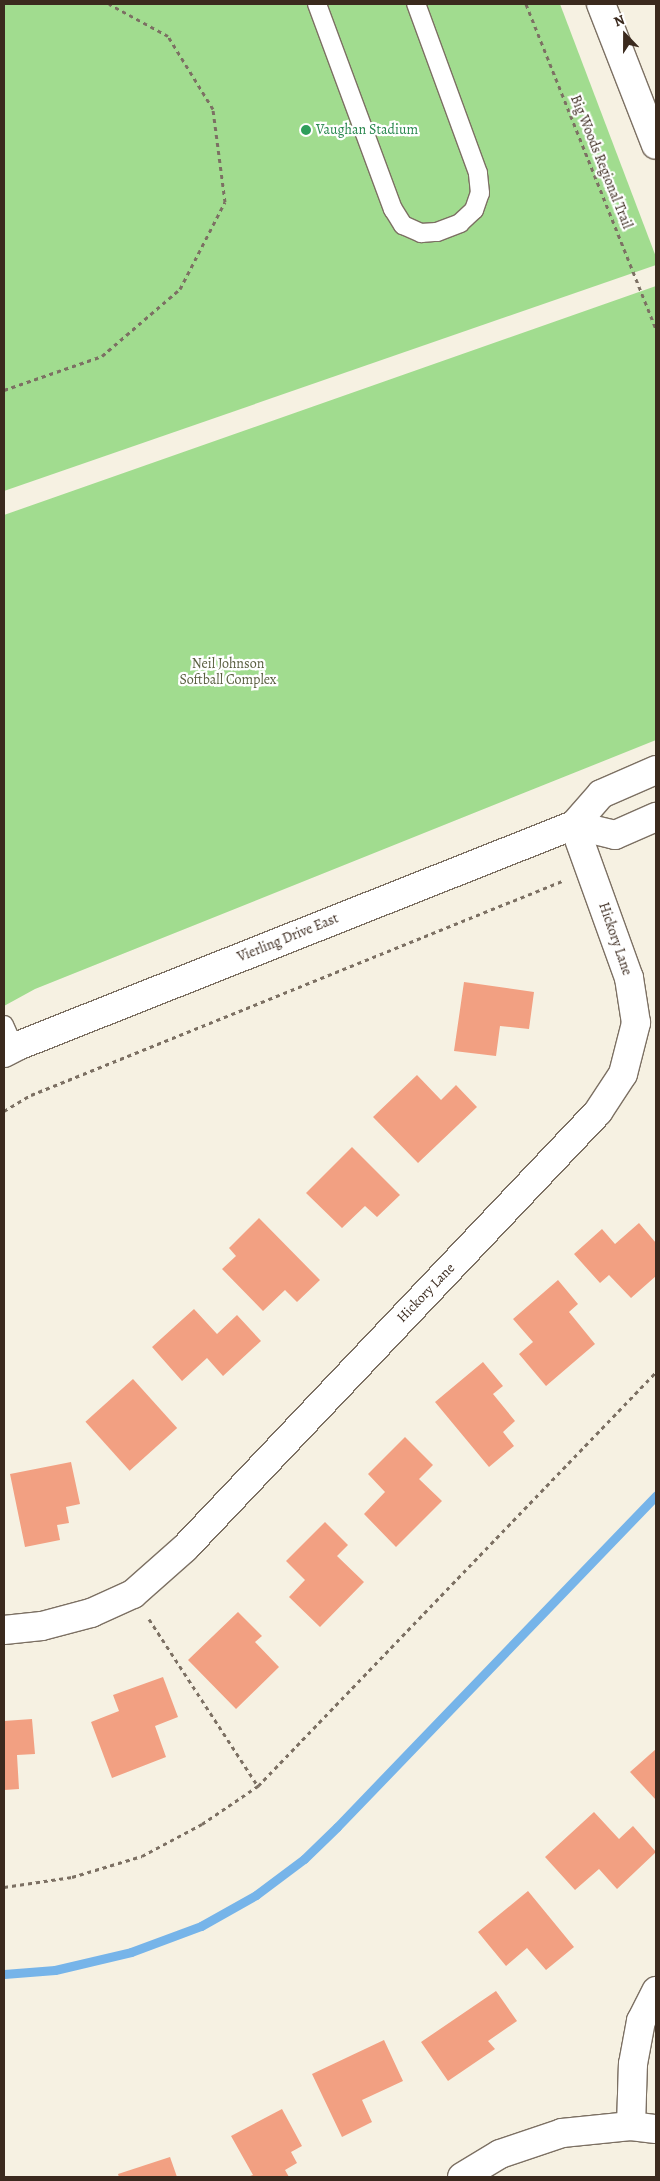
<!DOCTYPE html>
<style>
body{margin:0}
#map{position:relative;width:660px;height:2181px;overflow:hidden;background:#f6f1e2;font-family:Alegreya,serif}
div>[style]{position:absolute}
.green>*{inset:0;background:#a1dc8f}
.stream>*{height:9px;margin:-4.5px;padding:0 4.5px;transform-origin:4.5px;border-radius:4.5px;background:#76b4e9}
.building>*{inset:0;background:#f2a082;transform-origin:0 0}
.path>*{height:3px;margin-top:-1.5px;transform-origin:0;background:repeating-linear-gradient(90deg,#7c7063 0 4px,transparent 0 8px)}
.roads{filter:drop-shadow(1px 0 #7c7063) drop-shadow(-1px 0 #7c7063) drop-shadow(0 1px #7c7063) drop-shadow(0 -1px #7c7063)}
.service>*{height:18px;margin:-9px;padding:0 9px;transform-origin:9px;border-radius:9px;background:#fff}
.minor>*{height:28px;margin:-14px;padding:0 14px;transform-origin:14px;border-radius:14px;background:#fff}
.tertiary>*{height:28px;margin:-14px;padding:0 14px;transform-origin:14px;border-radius:14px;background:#fff}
.dots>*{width:14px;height:14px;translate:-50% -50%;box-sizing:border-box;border:2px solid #fff;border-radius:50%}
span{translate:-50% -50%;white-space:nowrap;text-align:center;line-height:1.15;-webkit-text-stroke:4.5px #fff;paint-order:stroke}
.leisure-label{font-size:14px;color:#27864d}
.left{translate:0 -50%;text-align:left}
.street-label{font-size:14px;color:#3b2a1e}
.park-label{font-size:14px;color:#5a5f40}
.frame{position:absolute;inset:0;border:5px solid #3b2a1e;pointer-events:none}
.north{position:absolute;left:600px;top:10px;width:50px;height:50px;-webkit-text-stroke:4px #fff;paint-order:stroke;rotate:338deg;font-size:14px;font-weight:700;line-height:20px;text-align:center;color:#3b2a1e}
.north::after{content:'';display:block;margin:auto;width:18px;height:22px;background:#3b2a1e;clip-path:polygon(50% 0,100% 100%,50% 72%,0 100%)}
</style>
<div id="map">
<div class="green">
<div style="clip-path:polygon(4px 4px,560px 4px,656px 257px,656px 265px,4px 491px)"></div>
<div style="clip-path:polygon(656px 286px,656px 740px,35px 989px,4px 1006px,4px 515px)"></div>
</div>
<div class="stream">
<div style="left:4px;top:1974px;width:51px;rotate:-4.5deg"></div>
<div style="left:55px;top:1970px;width:78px;rotate:-13.3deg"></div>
<div style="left:131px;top:1952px;width:75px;rotate:-20.4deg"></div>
<div style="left:201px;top:1926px;width:63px;rotate:-29.4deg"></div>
<div style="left:256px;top:1895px;width:60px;rotate:-36.9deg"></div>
<div style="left:304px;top:1859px;width:46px;rotate:-44.1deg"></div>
<div style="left:337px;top:1827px;width:460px;rotate:-46.1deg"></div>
</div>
<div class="building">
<div style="clip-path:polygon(464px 982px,534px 992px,529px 1029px,500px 1026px,496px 1056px,454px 1051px)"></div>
<div style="clip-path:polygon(417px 1075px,441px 1100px,456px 1085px,477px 1107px,418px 1163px,373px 1117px)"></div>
<div style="clip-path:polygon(352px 1147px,400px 1195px,377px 1217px,365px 1206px,342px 1228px,306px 1193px)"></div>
<div style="clip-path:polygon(259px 1218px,320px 1280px,297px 1302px,285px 1290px,263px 1311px,222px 1269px,236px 1256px,229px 1248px)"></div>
<div style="clip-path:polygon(639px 1223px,656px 1243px,656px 1276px,631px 1298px,609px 1275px,600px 1283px,574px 1254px,602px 1229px,615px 1244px)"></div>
<div style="clip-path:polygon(558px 1280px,578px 1304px,569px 1312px,595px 1344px,546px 1386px,519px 1354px,533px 1342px,513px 1319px)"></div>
<div style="clip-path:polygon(194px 1309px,217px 1334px,237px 1315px,261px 1341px,223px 1376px,207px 1358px,182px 1381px,152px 1347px)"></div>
<div style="clip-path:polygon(483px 1362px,503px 1386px,493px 1394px,515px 1421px,503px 1432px,514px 1446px,489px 1467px,435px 1402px)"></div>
<div style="left:133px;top:1379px;width:66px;height:64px;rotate:48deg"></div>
<div style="clip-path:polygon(405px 1437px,433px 1465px,419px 1479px,442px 1501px,396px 1547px,364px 1514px,385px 1492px,368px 1474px)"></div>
<div style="clip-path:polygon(71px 1462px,80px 1504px,66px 1507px,69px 1523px,57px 1525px,60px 1540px,25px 1547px,10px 1474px)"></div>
<div style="clip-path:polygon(325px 1522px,348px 1545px,337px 1556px,364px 1582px,320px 1627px,289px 1597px,305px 1580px,286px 1561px)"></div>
<div style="clip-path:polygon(238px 1612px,262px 1636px,255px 1642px,279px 1667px,236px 1709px,188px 1660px)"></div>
<div style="clip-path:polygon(163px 1677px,178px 1717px,155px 1726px,166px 1757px,112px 1778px,91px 1722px,119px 1711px,113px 1695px)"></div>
<div style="clip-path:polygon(32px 1719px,35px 1754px,17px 1755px,19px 1789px,4px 1790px,4px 1721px)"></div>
<div style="clip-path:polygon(656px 1749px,656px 1800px,630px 1772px)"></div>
<div style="clip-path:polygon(594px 1812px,619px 1839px,633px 1826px,656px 1852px,617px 1889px,599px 1869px,575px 1890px,545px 1857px)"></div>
<div style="clip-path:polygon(528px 1891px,574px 1947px,546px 1970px,527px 1948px,506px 1966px,478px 1932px)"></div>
<div style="clip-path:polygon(496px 1991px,517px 2021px,488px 2041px,495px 2049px,448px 2081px,421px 2042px)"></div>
<div style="clip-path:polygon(384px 2040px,403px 2081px,362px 2100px,372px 2122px,342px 2137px,312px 2074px)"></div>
<div style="clip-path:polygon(282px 2109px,302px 2146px,291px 2152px,297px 2163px,285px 2170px,289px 2177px,247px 2177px,253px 2175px,231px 2136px)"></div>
<div style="clip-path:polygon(170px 2157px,177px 2177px,119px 2177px,118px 2174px)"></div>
</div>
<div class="path">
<div style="left:526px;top:4px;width:350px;rotate:68.2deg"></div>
<div style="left:4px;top:390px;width:104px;rotate:-19.1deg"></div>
<div style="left:102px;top:356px;width:103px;rotate:-40.7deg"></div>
<div style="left:180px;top:289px;width:98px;rotate:-62.7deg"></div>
<div style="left:225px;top:202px;width:94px;rotate:-97.4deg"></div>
<div style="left:213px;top:109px;width:86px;rotate:-121.7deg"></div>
<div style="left:168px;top:36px;width:67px;rotate:-151.5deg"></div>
<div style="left:4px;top:1111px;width:31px;rotate:-31deg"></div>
<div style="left:31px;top:1095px;width:573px;rotate:-21.95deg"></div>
<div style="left:149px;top:1619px;width:199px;rotate:56.9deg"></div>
<div style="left:4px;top:1887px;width:69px;rotate:-8.4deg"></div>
<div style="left:72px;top:1877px;width:73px;rotate:-16.7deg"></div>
<div style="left:142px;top:1856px;width:68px;rotate:-28.1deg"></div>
<div style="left:202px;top:1824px;width:68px;rotate:-34.2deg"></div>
<div style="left:258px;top:1786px;width:574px;rotate:-46.13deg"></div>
</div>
<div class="roads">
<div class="service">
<div style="left:317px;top:4px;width:219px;rotate:69.7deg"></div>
<div style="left:393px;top:209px;width:19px;rotate:58deg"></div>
<div style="left:403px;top:225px;width:20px;rotate:24deg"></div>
<div style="left:421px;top:233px;width:16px;rotate:-4deg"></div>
<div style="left:437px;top:232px;width:25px;rotate:-21deg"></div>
<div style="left:460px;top:223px;width:19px;rotate:-43deg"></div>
<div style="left:474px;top:210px;width:18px;rotate:-71deg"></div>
<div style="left:480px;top:193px;width:20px;rotate:-96deg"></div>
<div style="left:478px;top:173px;width:180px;rotate:-110.1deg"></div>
<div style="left:4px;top:1025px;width:24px;rotate:66deg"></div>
</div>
<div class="minor">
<div style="left:4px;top:1630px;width:38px;rotate:-6deg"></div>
<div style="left:42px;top:1626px;width:51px;rotate:-14.9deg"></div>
<div style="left:91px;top:1613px;width:46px;rotate:-24.3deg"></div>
<div style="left:133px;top:1594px;width:69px;rotate:-41.5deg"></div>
<div style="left:185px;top:1548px;width:601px;rotate:-46.55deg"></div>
<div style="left:598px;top:1112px;width:45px;rotate:-56.7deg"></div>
<div style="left:623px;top:1074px;width:53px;rotate:-75.7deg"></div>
<div style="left:636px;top:1023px;width:46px;rotate:-98.8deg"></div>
<div style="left:629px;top:978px;width:163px;rotate:-109.8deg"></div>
<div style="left:631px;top:2126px;width:62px;rotate:-88.2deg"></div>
<div style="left:633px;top:2064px;width:44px;rotate:-79.5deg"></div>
<div style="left:641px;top:2021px;width:34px;rotate:-63deg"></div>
<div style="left:462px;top:2177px;width:44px;rotate:-31.2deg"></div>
<div style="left:500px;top:2154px;width:65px;rotate:-18.7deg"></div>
<div style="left:562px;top:2133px;width:69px;rotate:-5.8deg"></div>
<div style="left:631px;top:2126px;width:25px;rotate:7deg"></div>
</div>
<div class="tertiary">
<div style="left:601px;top:4px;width:151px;rotate:68.7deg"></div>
<div style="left:574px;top:825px;width:42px;rotate:13.7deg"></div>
<div style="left:615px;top:835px;width:45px;rotate:-23.7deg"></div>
<div style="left:4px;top:1053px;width:18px;rotate:-27deg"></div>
<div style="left:20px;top:1045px;width:596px;rotate:-21.66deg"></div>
<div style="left:574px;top:825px;width:41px;rotate:-48.9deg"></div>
<div style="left:601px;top:794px;width:60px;rotate:-23.6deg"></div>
</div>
</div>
<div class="dots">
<div style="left:306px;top:130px;background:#2e9e5b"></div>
</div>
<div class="leisure-label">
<span class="left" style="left:316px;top:130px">Vaughan Stadium</span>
</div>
<div class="street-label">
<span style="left:601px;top:162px;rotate:68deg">Big Woods Regional Trail</span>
<span style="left:288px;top:938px;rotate:-22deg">Vierling Drive East</span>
<span style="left:615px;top:939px;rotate:71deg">Hickory Lane</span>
<span style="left:426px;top:1293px;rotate:-46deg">Hickory Lane</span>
</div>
<div class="park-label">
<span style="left:228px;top:672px">Neil Johnson<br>Softball Complex</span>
</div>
<div class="frame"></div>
<div class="north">N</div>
</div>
